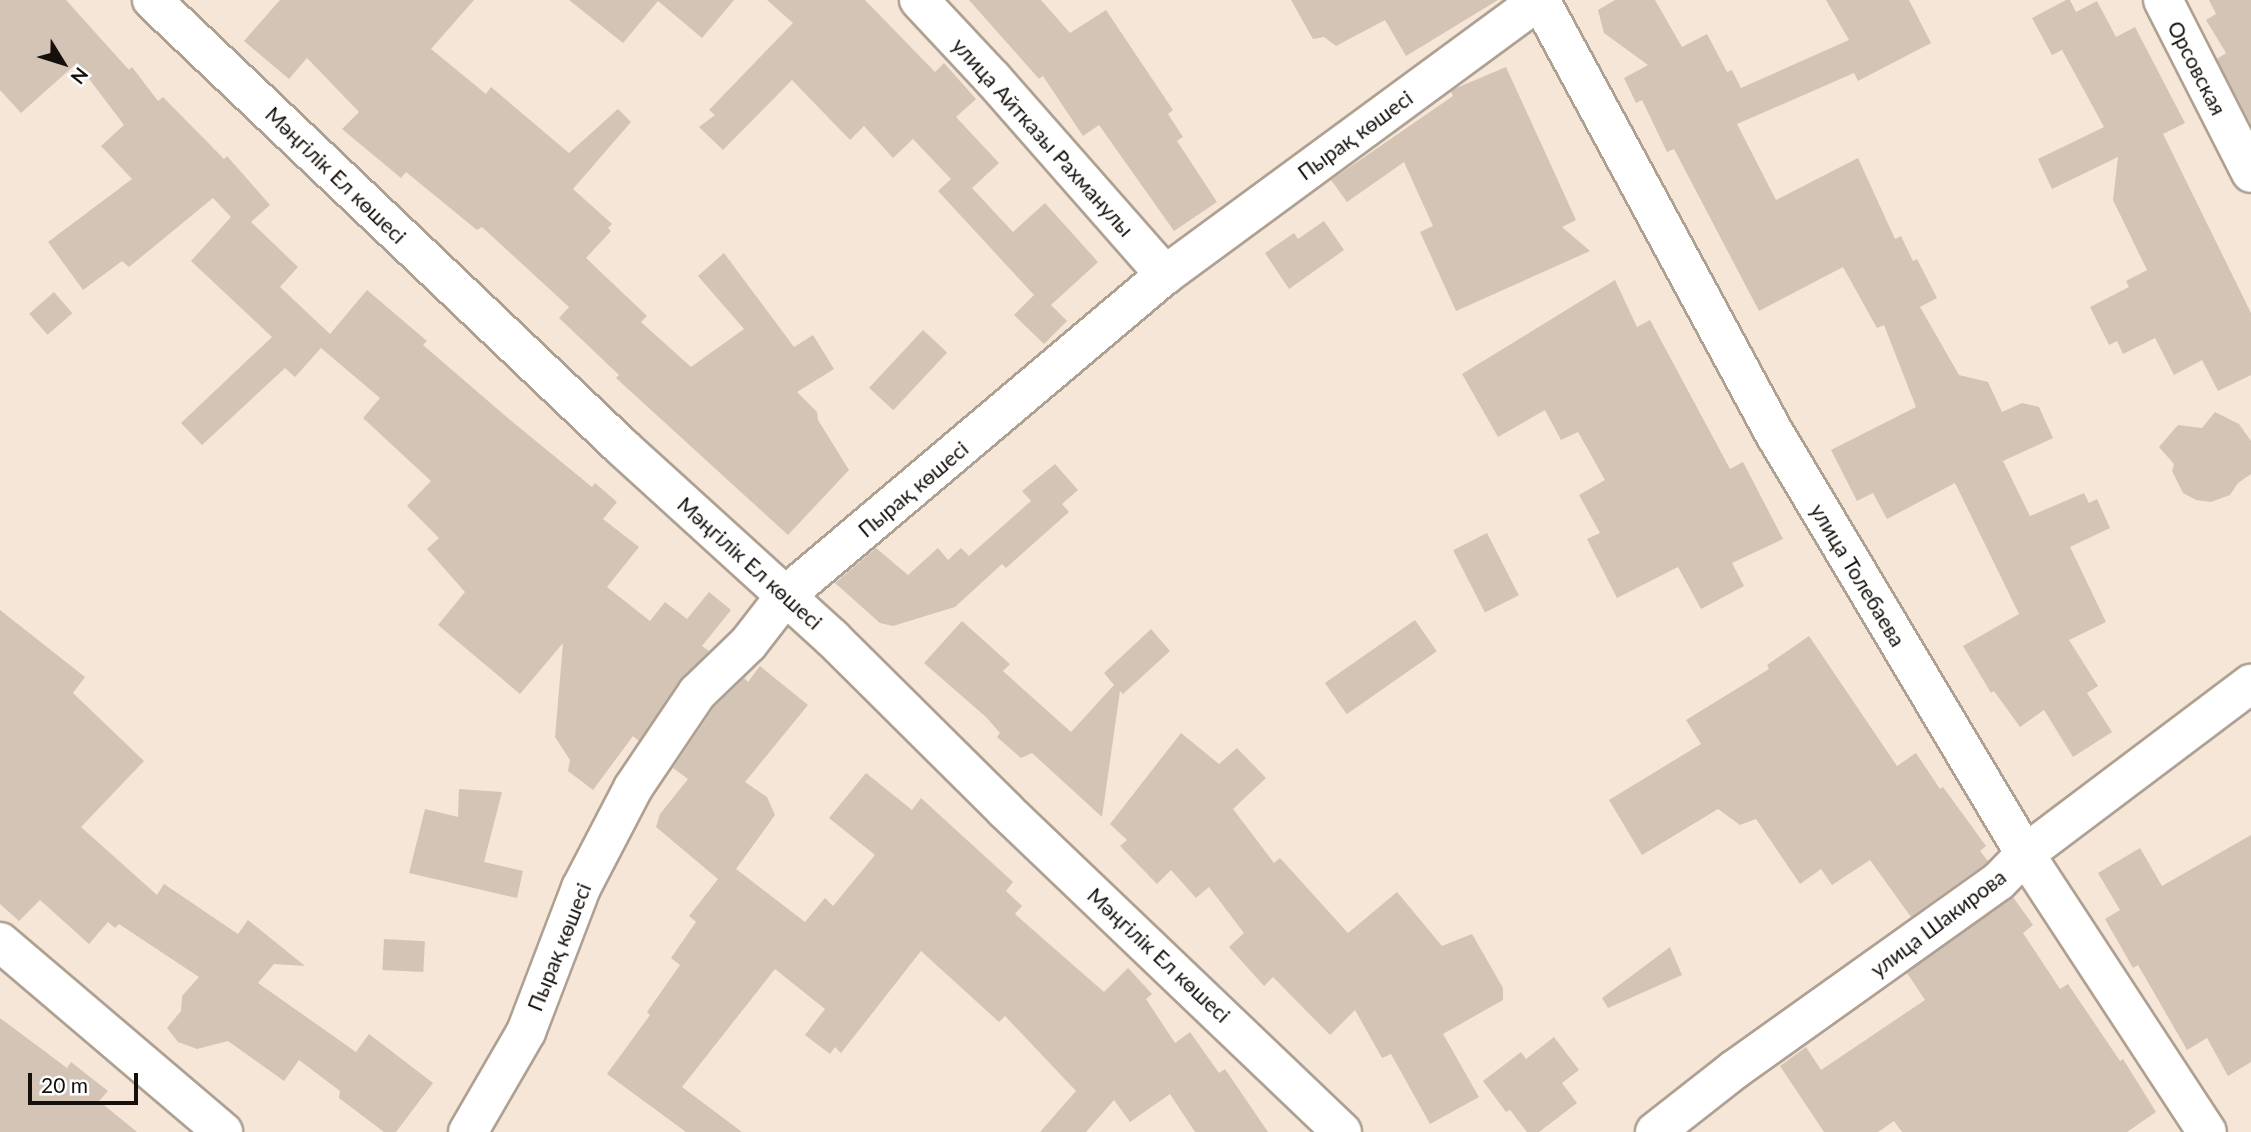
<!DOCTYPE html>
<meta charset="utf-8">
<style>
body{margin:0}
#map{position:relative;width:2251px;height:1132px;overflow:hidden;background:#f6e6d7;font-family:Lato,sans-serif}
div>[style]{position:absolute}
.building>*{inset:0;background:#d3c4b6;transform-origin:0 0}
.roads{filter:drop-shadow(2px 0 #afa192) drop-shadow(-2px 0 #afa192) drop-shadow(0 2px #afa192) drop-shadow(0 -2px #afa192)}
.minor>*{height:38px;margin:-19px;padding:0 19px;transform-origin:19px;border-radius:19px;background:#fff}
span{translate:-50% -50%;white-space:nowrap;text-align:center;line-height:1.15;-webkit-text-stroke:6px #fff;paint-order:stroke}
.street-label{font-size:21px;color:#15100b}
.north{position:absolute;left:28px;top:28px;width:70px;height:70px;-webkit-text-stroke:5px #fff;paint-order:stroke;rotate:128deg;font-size:19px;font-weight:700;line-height:28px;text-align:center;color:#15100b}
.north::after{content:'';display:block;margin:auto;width:24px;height:32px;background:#15100b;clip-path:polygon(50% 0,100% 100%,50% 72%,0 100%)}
.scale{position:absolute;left:28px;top:1073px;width:110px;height:32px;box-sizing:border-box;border:4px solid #15100b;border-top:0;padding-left:9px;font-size:21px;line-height:24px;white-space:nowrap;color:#15100b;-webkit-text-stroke:5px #fff;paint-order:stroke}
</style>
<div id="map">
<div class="building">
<div style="clip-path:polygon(0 0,66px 0,129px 70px,132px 67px,158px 101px,163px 97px,224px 159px,227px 156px,270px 205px,251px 222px,298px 267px,280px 287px,330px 334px,367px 290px,427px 341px,423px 345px,509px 419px,592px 487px,595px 483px,617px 502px,603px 519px,639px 547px,607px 587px,650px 621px,665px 602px,687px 619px,709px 592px,731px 610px,702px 646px,709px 651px,679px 681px,639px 741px,633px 736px,593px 790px,568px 771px,570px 760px,555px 737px,563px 643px,520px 694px,438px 625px,465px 592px,427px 549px,439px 538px,407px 506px,431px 481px,363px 418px,380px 398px,321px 348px,295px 377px,285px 368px,202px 445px,181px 423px,272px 337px,191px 261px,231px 217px,213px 198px,129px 267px,122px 261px,83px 290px,48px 242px,132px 179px,101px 146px,124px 125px,77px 63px,21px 113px,0 90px)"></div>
<div style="clip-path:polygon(280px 0,474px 0,431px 49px,486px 94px,491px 87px,569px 153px,618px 109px,631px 122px,573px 189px,612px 224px,608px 228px,611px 231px,586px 258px,647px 316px,641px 322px,691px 367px,744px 329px,698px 276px,724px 253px,794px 347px,813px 335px,834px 369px,797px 392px,817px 412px,818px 420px,849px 470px,788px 535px,616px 378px,619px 375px,559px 318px,569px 307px,482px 227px,477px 230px,406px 172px,401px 178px,342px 129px,359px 112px,307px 58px,289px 79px,244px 41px)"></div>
<div style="clip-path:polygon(569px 0,734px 0,702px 38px,658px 1px,623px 43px)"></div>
<div style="clip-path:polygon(767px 0,865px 0,935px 72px,944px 63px,976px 99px,956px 117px,999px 163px,972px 188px,1013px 232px,1045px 203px,1098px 262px,1051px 305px,1067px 321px,1044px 344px,1014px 315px,1034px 295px,938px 191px,951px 179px,913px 139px,893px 158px,864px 126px,850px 140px,792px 80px,723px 150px,699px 127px,715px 115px,709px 110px,793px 23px)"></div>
<div style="clip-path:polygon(969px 0,1041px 0,1070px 33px,1106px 10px,1173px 110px,1168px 114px,1183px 137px,1177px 141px,1217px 202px,1174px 231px,1099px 125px,1083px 136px,1043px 76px,1039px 79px)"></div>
<div style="clip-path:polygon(1291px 0,1498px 0,1406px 56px,1385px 20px,1336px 46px,1324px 37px,1313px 39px)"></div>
<div style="clip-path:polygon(1615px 0,1655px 0,1682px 47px,1707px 34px,1727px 72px,1732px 70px,1741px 88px,1849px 40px,1826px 0,1909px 0,1931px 43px,1858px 81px,1854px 73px,1737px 124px,1776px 200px,1858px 158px,1895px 239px,1901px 236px,1913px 261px,1917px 259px,1937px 298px,1920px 307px,1959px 375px,1988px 382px,2002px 412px,2022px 403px,2039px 407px,2053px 438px,2003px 461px,2030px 516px,2084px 493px,2089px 503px,2097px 499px,2110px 528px,2070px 547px,2106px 622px,2069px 640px,2098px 686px,2087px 693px,2112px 732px,2073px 757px,2044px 710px,2020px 727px,1994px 691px,1991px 693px,1963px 646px,2019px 614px,1955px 483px,1887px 519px,1873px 493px,1857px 501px,1831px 450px,1916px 407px,1884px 325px,1877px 328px,1843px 267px,1759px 311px,1674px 149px,1667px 152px,1642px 100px,1636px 103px,1624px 78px,1648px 65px,1604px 33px,1598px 10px)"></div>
<div style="clip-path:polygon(2066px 0,2070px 0,2076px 12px,2097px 1px,2116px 37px,2135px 27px,2185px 123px,2163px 134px,2251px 313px,2251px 375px,2218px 391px,2202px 360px,2174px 375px,2155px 338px,2123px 354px,2117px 341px,2109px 345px,2090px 307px,2129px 287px,2126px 281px,2147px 270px,2113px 200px,2118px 157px,2052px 189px,2038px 159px,2104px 127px,2062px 50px,2052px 55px,2032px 18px)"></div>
<div style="clip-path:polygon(2209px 0,2251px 0,2251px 125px,2217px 59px,2226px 53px,2206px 20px,2216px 14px)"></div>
<div style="clip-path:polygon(1506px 67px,1576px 220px,1562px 227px,1590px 251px,1456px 311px,1420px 232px,1433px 226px,1404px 162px,1347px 202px,1331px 180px,1453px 96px,1451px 92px,1454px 89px)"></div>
<div style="clip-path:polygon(1324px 221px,1344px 250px,1289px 289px,1265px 253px,1294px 233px,1298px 239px)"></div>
<div style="clip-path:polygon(1615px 280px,1637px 327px,1650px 320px,1730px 469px,1743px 462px,1783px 539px,1732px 563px,1744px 586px,1701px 609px,1678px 567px,1617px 598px,1587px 539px,1600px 533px,1579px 495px,1605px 480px,1578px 432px,1561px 440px,1545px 410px,1498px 437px,1462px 374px)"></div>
<div style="left:54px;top:292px;width:28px;height:33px;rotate:49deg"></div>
<div style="left:923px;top:330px;width:33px;height:79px;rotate:43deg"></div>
<div style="clip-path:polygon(2215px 412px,2239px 424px,2251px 441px,2251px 474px,2238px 483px,2230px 495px,2211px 502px,2196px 500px,2183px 493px,2172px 471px,2174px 464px,2159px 447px,2178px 425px,2202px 428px)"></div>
<div style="clip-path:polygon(1055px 464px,1078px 490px,1062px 504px,1069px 512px,1006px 568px,1002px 564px,955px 607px,893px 626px,880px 623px,835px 583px,876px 548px,908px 575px,938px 548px,948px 560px,961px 548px,969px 556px,1031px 501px,1022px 491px)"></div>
<div style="left:1487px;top:533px;width:70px;height:38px;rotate:63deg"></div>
<div style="clip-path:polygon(0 610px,85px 677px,73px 693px,144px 761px,81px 827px,157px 895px,164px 884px,238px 934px,248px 920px,305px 966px,274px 964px,258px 983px,356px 1052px,369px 1034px,433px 1083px,396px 1132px,384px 1132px,339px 1098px,340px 1091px,299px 1060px,284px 1081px,228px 1041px,197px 1049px,178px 1042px,167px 1028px,181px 1011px,182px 996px,199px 977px,119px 924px,115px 928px,108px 922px,89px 944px,40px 900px,19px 921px,0 904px)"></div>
<div style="left:1415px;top:620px;width:38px;height:110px;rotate:55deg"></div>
<div style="clip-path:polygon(962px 621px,1010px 664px,1003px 671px,1071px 732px,1114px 685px,1104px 673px,1151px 629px,1170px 651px,1123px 694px,1120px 691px,1102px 817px,1032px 753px,1021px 758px,997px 737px,1000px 733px,986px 717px,924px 663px)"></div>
<div style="clip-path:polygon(1809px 636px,1897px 766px,1916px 753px,1940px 789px,1943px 787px,1986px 846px,1980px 851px,1988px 861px,1985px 864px,1911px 917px,1870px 860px,1832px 885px,1821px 869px,1800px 884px,1756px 819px,1740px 825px,1718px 809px,1642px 855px,1609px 800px,1701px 744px,1686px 720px,1769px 669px,1767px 665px)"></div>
<div style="clip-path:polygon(760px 666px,808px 705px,745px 782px,767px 797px,775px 815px,736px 869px,805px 922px,825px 898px,833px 906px,875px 855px,829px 818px,866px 773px,912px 810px,921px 798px,1013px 882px,1006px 891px,1022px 906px,1015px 914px,1104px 992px,1128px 968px,1152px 994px,1146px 999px,1175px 1043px,1190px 1032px,1219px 1073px,1225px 1069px,1268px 1132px,1195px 1132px,1170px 1094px,1130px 1122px,1114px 1100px,1086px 1132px,1040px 1132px,1076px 1091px,1005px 1016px,999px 1022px,921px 951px,841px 1053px,835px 1047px,830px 1054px,805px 1035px,825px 1009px,775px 969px,682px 1087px,742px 1132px,686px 1132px,607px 1074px,650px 1015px,647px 1012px,680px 965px,671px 958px,696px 922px,689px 916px,718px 879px,656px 827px,660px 814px,688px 779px,673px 768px,714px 707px,744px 678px,748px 682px)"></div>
<div style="clip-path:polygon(1181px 733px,1219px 764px,1237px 748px,1266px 778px,1233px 809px,1274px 863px,1280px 858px,1348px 933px,1397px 892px,1442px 946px,1472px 934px,1503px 988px,1503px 1000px,1443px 1034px,1479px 1097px,1430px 1124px,1391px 1054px,1382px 1058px,1355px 1010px,1330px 1035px,1273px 977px,1264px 986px,1229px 947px,1244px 933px,1209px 887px,1196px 898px,1171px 870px,1157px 884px,1120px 846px,1127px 840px,1110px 824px)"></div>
<div style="clip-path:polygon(459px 789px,502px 792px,484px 862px,523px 871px,517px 898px,409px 873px,425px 809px,458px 817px)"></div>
<div style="clip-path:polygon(2251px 835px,2251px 1062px,2228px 1076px,2207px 1038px,2187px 1050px,2138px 965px,2133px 968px,2105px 919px,2120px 910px,2098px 873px,2140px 848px,2162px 886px)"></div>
<div style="clip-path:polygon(2013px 897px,2033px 925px,2023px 933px,2060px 989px,2068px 984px,2120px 1061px,2123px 1059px,2156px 1112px,2127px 1132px,1902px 1132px,1894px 1121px,1878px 1132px,1824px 1132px,1780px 1066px,1806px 1047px,1821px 1070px,1925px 1000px,1907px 973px)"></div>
<div style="left:384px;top:939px;width:41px;height:31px;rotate:3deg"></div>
<div style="clip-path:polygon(1670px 947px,1682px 975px,1608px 1008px,1602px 998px)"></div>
<div style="clip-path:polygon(0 1018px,67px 1068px,71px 1062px,108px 1091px,99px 1101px,137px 1132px,0 1132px)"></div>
<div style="clip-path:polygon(1554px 1037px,1579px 1070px,1562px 1083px,1577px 1103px,1539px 1132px,1527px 1132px,1510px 1110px,1506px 1112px,1483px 1081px,1521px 1052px,1526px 1059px)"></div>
</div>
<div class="roads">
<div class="minor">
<div style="left:152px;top:0;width:649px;rotate:43.56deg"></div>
<div style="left:622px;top:447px;width:284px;rotate:42.3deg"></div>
<div style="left:832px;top:638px;width:244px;rotate:44.8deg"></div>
<div style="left:1005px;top:810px;width:466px;rotate:43.7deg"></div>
<div style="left:919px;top:0;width:108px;rotate:46.9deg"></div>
<div style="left:993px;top:79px;width:261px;rotate:48.7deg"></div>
<div style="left:1540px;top:0;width:496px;rotate:61.6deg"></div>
<div style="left:1776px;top:436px;width:487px;rotate:59.2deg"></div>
<div style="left:2025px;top:854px;width:332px;rotate:56.8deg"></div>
<div style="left:2163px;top:0;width:194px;rotate:63deg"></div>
<div style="left:0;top:942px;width:293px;rotate:40.4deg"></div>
<div style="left:468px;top:1132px;width:116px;rotate:-59.9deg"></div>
<div style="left:526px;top:1032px;width:154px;rotate:-69.1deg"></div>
<div style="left:581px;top:888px;width:113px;rotate:-62.5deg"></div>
<div style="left:633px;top:788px;width:115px;rotate:-56deg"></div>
<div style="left:697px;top:693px;width:71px;rotate:-43.9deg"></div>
<div style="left:748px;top:644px;width:62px;rotate:-52.2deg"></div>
<div style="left:786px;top:595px;width:496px;rotate:-40.2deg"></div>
<div style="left:1165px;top:275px;width:464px;rotate:-36.3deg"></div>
<div style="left:1655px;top:1132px;width:100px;rotate:-38.1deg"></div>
<div style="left:1734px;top:1070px;width:325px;rotate:-35.5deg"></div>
<div style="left:1999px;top:881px;width:37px;rotate:-46deg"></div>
<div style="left:2025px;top:854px;width:283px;rotate:-37deg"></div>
</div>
</div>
<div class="street-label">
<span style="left:2197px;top:68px;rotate:63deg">Орсовская</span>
<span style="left:1355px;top:135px;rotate:-36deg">Пырақ көшесі</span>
<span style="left:1043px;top:137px;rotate:48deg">улица Айтказы Рахманулы</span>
<span style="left:336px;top:175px;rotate:44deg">Мәңгілік Ел көшесі</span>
<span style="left:913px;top:489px;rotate:-40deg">Пырақ көшесі</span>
<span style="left:750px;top:563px;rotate:42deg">Мәңгілік Ел көшесі</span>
<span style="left:1858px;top:575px;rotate:59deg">улица Толебаева</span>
<span style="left:1938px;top:923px;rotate:-37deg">улица Шакирова</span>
<span style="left:559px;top:947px;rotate:-68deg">Пырақ көшесі</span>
<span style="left:1159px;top:955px;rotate:43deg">Мәңгілік Ел көшесі</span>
</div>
<div class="north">N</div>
<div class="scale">20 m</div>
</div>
